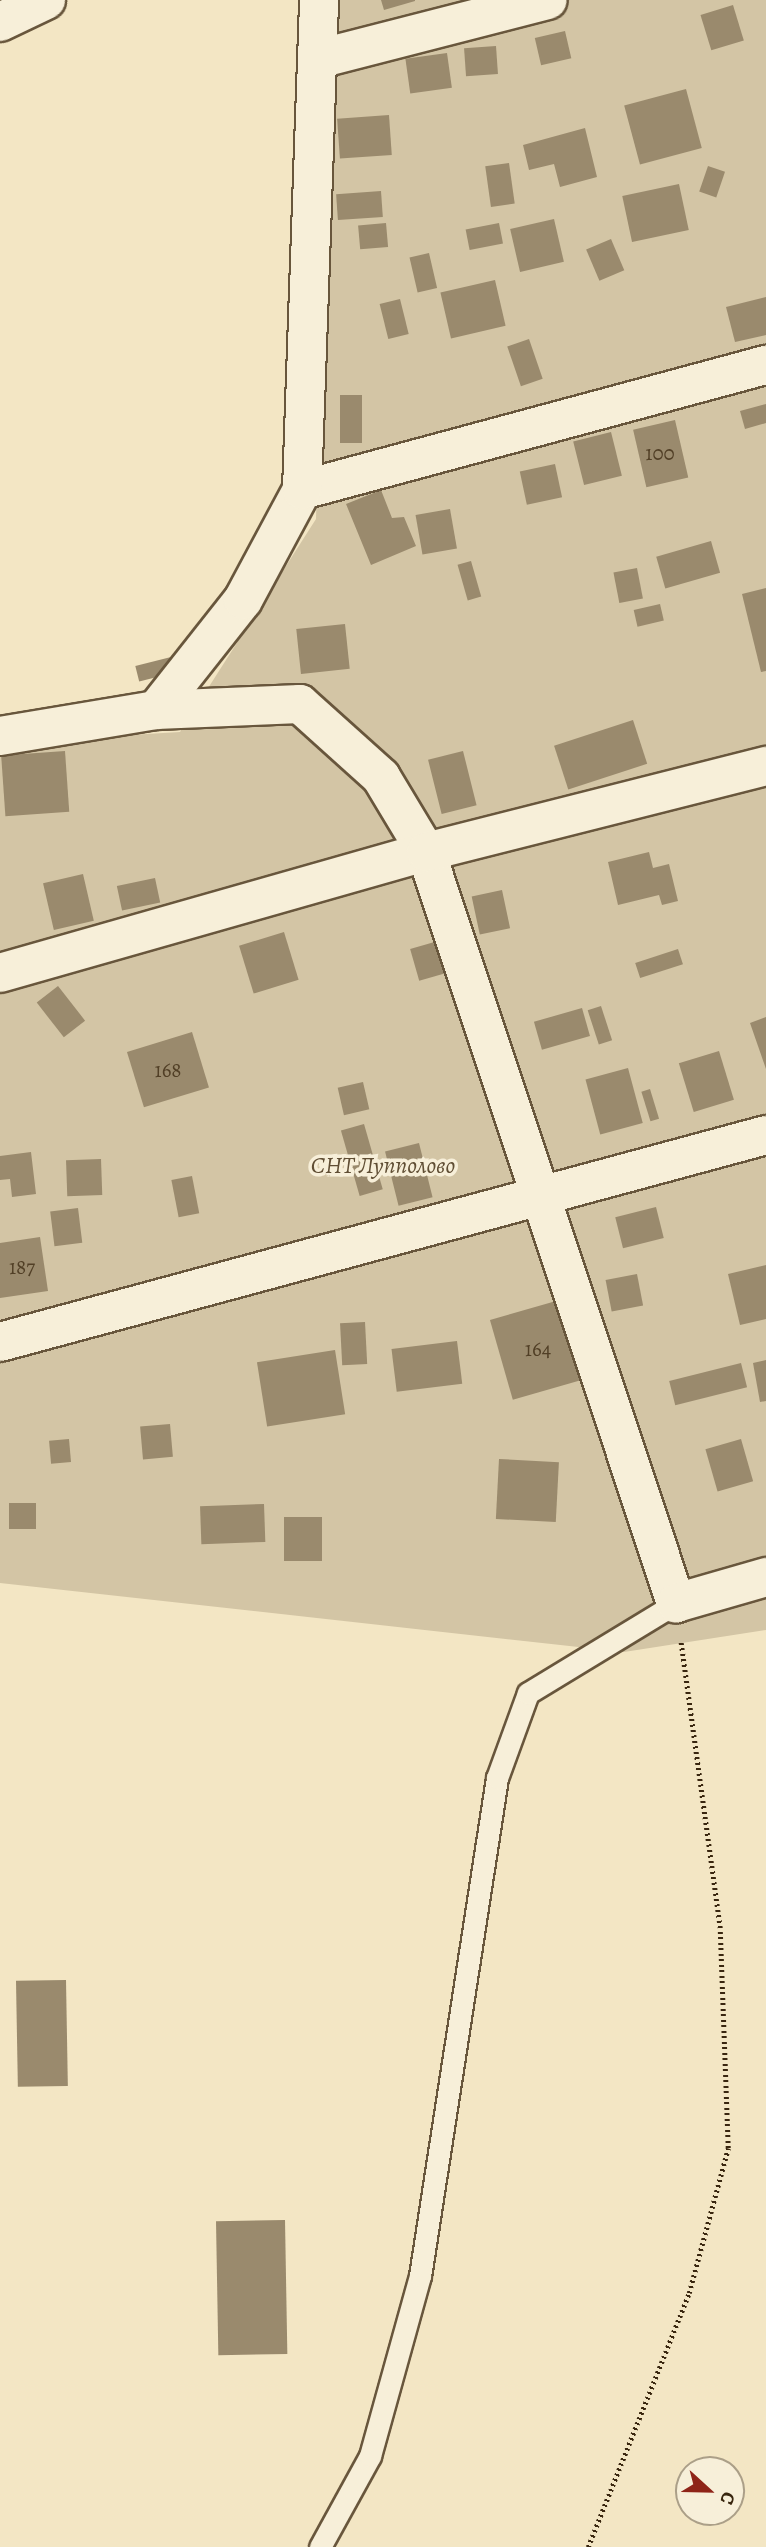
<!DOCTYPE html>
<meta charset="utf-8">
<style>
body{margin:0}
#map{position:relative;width:766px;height:2547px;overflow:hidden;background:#f3e6c4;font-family:Alegreya,serif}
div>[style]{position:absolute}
.green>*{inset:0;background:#d3c5a5}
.building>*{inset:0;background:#9a8a6d;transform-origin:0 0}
.path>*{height:4.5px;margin-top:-2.25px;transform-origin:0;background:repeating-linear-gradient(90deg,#39260f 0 2px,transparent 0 5.5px)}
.roads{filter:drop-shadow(2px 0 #68563c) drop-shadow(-2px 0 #68563c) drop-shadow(0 2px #68563c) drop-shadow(0 -2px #68563c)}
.lane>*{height:21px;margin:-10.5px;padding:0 10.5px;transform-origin:10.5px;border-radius:10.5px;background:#f7efd9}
.street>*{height:38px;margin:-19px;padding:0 19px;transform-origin:19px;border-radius:19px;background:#f7efd9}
span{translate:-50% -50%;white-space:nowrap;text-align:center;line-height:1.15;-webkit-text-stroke:7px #f7efd9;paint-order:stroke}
.number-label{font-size:21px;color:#513f26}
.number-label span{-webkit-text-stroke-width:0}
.park-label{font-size:24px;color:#604e34;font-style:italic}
.north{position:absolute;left:675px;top:2456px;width:70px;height:70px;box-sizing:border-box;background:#f7efd9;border:2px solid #ab9f88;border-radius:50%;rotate:112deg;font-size:19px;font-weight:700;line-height:28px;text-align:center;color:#39260f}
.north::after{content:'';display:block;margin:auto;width:24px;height:32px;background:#8f2418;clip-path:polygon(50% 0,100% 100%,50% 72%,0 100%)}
</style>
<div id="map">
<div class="green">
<div style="clip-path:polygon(329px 0,766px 0,766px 1630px,624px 1652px,0 1583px,0 749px,30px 741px,180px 732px,316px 519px)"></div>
</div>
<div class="building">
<div style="clip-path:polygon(381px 0,415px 0,415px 1px,384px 10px)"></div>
<div style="left:733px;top:5px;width:37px;height:34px;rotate:73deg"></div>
<div style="left:565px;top:31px;width:28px;height:31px;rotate:77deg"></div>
<div style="left:496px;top:46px;width:28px;height:32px;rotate:86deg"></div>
<div style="left:447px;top:53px;width:35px;height:42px;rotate:82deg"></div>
<div style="left:686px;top:89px;width:61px;height:64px;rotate:75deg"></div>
<div style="left:389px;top:115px;width:40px;height:52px;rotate:86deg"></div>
<div style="clip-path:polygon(585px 128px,597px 177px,560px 187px,554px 164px,529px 170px,523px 145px)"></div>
<div style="left:509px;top:163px;width:41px;height:24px;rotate:82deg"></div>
<div style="left:708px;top:166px;width:18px;height:27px;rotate:19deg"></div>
<div style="left:679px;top:184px;width:47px;height:58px;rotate:78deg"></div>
<div style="left:381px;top:191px;width:26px;height:45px;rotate:86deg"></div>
<div style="left:554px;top:219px;width:44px;height:45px;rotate:77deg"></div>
<div style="left:386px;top:223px;width:24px;height:28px;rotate:85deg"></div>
<div style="left:499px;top:223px;width:21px;height:34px;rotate:79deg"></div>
<div style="left:611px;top:239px;width:34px;height:27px;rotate:67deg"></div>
<div style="left:429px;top:253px;width:36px;height:20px;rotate:77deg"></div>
<div style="left:495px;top:280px;width:47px;height:56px;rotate:77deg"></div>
<div style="clip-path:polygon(766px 297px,766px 335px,735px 342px,726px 307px)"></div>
<div style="left:400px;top:299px;width:36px;height:21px;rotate:76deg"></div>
<div style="left:529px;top:339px;width:42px;height:23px;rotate:71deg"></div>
<div style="left:340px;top:395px;width:22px;height:48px"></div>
<div style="clip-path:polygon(766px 404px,766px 423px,745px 429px,740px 411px)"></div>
<div style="left:675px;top:420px;width:59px;height:43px;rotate:77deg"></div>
<div style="left:611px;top:432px;width:45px;height:39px;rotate:76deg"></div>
<div style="left:555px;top:464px;width:34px;height:36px;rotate:78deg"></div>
<div style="clip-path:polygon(381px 490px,392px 518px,404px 517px,416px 546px,371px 565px,346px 504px)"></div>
<div style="left:450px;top:509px;width:40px;height:35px;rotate:80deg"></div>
<div style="left:711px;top:541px;width:33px;height:57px;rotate:74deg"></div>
<div style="left:471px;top:561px;width:37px;height:14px;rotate:74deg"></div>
<div style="left:637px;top:568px;width:31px;height:24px;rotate:79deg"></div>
<div style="clip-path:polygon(766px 588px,766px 671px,761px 672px,742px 594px)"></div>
<div style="left:660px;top:604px;width:17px;height:27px;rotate:77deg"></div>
<div style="left:345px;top:624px;width:45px;height:49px;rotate:84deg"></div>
<div style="left:179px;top:655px;width:16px;height:45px;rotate:76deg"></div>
<div style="left:633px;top:720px;width:46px;height:83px;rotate:72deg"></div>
<div style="left:65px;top:751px;width:61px;height:64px;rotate:86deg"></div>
<div style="left:463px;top:751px;width:56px;height:36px;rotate:76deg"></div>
<div style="clip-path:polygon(649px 852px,653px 868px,669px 864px,678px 901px,662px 905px,659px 895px,618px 905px,608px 862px)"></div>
<div style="left:83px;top:874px;width:48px;height:41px;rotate:77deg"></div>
<div style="left:155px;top:878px;width:25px;height:39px;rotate:78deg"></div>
<div style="left:502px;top:890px;width:39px;height:31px;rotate:78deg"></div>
<div style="left:284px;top:932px;width:50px;height:47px;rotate:73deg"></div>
<div style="left:438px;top:941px;width:33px;height:29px;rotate:74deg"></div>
<div style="left:678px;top:949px;width:16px;height:45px;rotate:72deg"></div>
<div style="left:58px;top:986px;width:44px;height:27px;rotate:52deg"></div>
<div style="left:601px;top:1006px;width:36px;height:14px;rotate:72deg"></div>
<div style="left:582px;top:1008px;width:29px;height:50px;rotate:74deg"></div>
<div style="clip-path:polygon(766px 1017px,766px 1069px,750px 1023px)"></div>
<div style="left:192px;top:1032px;width:58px;height:68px;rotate:73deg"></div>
<div style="left:719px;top:1051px;width:51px;height:42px;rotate:73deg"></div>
<div style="left:628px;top:1068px;width:57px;height:44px;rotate:75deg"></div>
<div style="left:363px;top:1082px;width:28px;height:26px;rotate:77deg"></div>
<div style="left:650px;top:1089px;width:31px;height:9px;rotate:73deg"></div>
<div style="left:364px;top:1124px;width:68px;height:24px;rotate:74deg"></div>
<div style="left:419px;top:1143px;width:56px;height:35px;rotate:76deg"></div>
<div style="clip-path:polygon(31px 1152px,36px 1194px,12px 1197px,10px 1179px,0 1180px,0 1156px)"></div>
<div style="left:101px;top:1159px;width:36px;height:35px;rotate:88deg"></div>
<div style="left:192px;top:1176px;width:38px;height:21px;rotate:79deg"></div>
<div style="left:656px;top:1207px;width:32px;height:42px;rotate:76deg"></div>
<div style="left:78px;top:1208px;width:35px;height:28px;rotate:83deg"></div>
<div style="clip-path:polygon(40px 1237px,48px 1291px,0 1298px,0 1243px)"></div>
<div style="clip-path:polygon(766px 1265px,766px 1319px,740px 1325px,728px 1274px)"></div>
<div style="left:637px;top:1274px;width:32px;height:32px;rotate:79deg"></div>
<div style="left:563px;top:1299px;width:83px;height:76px;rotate:74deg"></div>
<div style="left:365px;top:1322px;width:42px;height:25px;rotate:87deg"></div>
<div style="left:457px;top:1341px;width:43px;height:66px;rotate:83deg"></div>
<div style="left:335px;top:1350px;width:65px;height:79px;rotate:81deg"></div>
<div style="clip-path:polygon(766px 1360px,766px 1401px,760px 1402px,753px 1363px)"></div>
<div style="left:741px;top:1363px;width:25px;height:74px;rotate:76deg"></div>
<div style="left:170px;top:1424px;width:33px;height:30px;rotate:85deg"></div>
<div style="left:69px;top:1439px;width:23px;height:20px;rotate:85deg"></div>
<div style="left:741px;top:1439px;width:44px;height:37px;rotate:74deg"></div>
<div style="left:499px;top:1459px;width:60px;height:60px;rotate:3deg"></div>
<div style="left:9px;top:1503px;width:27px;height:26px"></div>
<div style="left:264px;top:1504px;width:38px;height:64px;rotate:88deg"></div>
<div style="left:284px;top:1517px;width:38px;height:44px"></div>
<div style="left:66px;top:1980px;width:106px;height:50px;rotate:89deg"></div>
<div style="left:285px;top:2220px;width:134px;height:69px;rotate:89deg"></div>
</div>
<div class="path">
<div style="left:588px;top:2547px;width:273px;rotate:-68.3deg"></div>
<div style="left:689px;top:2293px;width:150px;rotate:-74.9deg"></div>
<div style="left:728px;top:2148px;width:220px;rotate:-92.1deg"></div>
<div style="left:720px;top:1928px;width:289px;rotate:-97.8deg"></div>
</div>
<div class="roads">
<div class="lane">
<div style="left:320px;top:2547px;width:104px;rotate:-61.2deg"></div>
<div style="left:370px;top:2456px;width:187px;rotate:-74.5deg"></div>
<div style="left:420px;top:2276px;width:504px;rotate:-81.21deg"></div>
<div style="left:497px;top:1778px;width:90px;rotate:-70deg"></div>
<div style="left:528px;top:1693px;width:173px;rotate:-31.3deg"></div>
</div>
<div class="street">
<div style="left:0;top:22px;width:51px;rotate:-25.6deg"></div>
<div style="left:318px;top:59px;width:237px;rotate:-14.4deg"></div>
<div style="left:302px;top:490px;width:481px;rotate:-15.1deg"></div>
<div style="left:156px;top:710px;width:140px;rotate:-51.7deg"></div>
<div style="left:243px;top:600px;width:125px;rotate:-61.8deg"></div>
<div style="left:302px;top:490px;width:490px;rotate:-88deg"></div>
<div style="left:0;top:736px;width:158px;rotate:-9.5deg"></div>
<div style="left:156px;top:710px;width:144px;rotate:-2.4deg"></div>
<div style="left:300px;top:704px;width:109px;rotate:42deg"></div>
<div style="left:381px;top:777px;width:87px;rotate:59deg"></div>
<div style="left:426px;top:852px;width:792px;rotate:71.59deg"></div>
<div style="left:676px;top:1603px;width:94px;rotate:-16.1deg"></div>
<div style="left:0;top:973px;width:443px;rotate:-15.9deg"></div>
<div style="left:426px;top:852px;width:351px;rotate:-14.2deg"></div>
<div style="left:0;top:1342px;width:793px;rotate:-15.12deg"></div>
</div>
</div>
<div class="number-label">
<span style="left:660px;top:453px">100</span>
<span style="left:168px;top:1070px">168</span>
<span style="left:22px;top:1267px">187</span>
<span style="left:538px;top:1349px">164</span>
</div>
<div class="park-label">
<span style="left:383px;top:1166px">СНТ Лупполово</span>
</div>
<div class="north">С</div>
</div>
